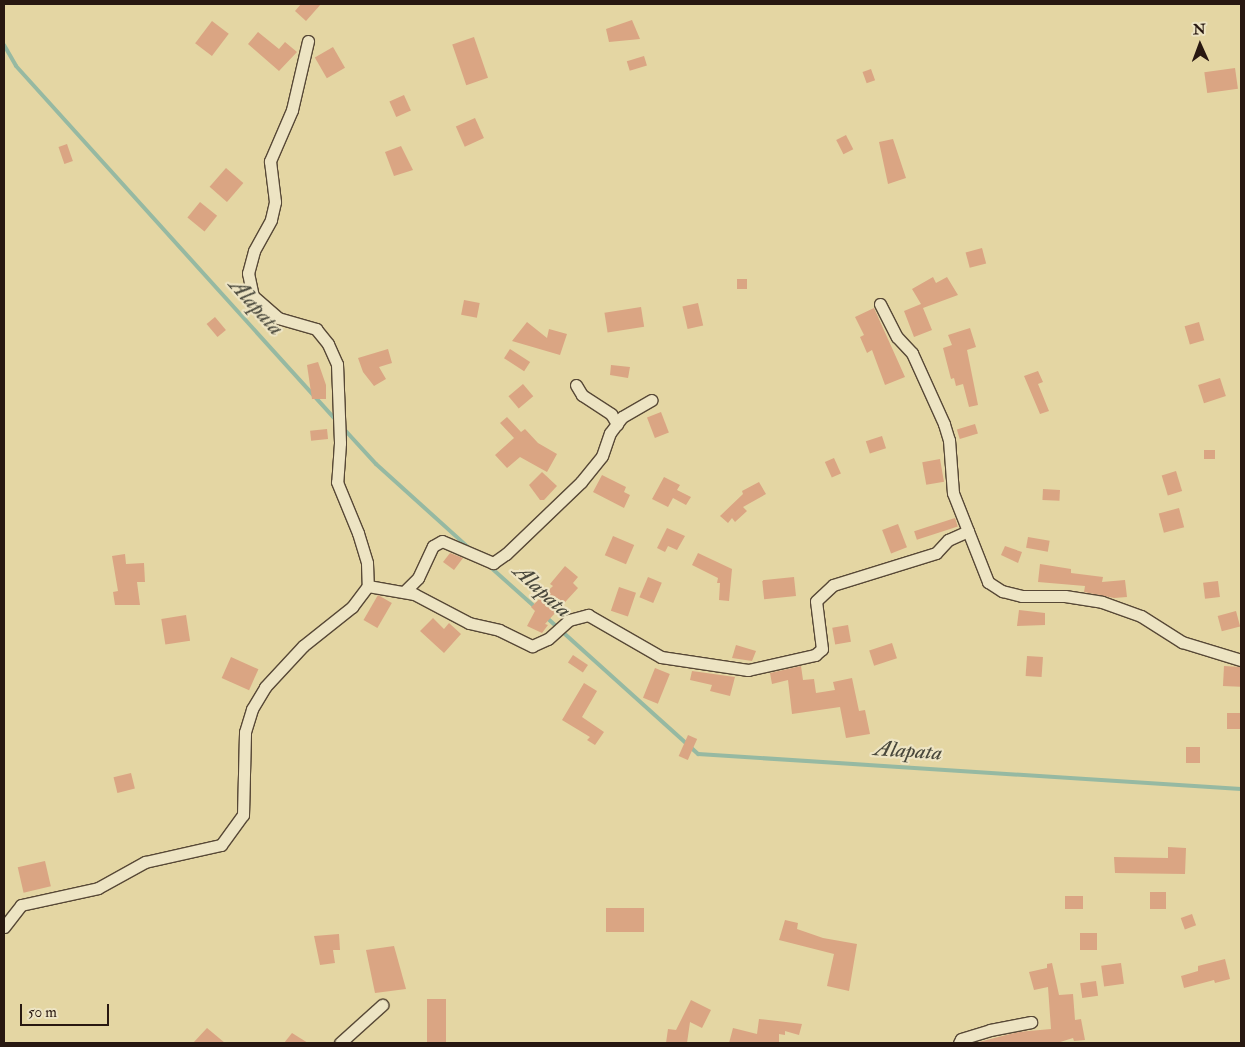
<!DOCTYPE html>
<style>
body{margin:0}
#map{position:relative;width:1245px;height:1047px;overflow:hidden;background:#e4d6a3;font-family:"IM FELL Double Pica",serif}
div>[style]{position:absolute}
.stream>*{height:4px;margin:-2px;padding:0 2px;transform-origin:2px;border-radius:2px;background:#96b9a2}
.building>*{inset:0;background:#daa583;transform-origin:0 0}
.roads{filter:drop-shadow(1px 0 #574836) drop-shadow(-1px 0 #574836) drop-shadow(0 1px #574836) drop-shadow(0 -1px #574836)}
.minor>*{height:11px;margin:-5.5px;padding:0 5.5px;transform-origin:5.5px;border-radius:5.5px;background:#ede4c3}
span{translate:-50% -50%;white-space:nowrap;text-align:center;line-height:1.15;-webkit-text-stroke:4.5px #ede4c3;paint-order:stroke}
.water-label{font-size:22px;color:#49483c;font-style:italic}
.frame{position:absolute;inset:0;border:5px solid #281811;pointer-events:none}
.north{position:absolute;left:1175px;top:20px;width:50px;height:50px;-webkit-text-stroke:4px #ede4c3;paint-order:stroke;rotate:358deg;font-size:14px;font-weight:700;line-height:20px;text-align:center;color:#281811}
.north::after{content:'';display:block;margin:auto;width:18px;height:22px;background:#281811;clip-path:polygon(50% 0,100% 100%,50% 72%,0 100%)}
.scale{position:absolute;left:20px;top:1004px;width:89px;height:22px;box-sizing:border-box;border:2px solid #281811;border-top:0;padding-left:6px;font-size:15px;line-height:18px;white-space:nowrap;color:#281811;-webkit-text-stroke:4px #ede4c3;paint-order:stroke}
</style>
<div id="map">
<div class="stream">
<div style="left:4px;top:45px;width:24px;rotate:60deg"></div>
<div style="left:16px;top:66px;width:479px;rotate:47.9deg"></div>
<div style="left:343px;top:428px;width:49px;rotate:47.5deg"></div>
<div style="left:376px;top:464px;width:124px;rotate:42.1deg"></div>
<div style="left:488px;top:565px;width:63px;rotate:41.8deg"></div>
<div style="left:546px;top:617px;width:205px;rotate:42deg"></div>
<div style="left:698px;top:754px;width:544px;rotate:3.69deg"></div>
</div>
<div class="building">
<div style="clip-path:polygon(301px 4px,321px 4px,306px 21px,295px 11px)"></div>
<div style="clip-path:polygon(632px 20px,640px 39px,609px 42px,606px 29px)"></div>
<div style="left:212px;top:21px;width:21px;height:28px;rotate:37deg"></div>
<div style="clip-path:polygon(258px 32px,279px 49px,285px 42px,297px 52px,279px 71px,248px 44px)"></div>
<div style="left:474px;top:37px;width:43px;height:23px;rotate:71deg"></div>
<div style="left:333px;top:47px;width:24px;height:21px;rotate:60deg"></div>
<div style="left:644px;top:56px;width:10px;height:18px;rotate:73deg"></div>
<div style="left:1235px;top:68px;width:21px;height:31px;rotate:82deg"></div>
<div style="left:871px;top:69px;width:12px;height:9px;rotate:70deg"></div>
<div style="left:404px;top:95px;width:17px;height:16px;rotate:66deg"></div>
<div style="left:475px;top:118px;width:22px;height:21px;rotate:66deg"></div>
<div style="left:846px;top:135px;width:16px;height:11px;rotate:63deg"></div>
<div style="clip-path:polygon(893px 139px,906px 178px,888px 184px,879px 142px)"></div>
<div style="left:67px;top:144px;width:18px;height:9px;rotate:71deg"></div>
<div style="clip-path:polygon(401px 146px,413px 170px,394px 176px,385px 152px)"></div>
<div style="left:226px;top:168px;width:23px;height:25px;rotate:41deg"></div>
<div style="left:200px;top:202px;width:22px;height:20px;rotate:39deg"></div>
<div style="left:982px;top:248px;width:16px;height:17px;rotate:75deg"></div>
<div style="clip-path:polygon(933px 277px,936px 283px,947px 277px,958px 295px,923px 308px,932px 330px,914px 337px,904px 311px,921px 304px,912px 289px)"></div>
<div style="left:737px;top:279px;width:10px;height:10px"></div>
<div style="left:464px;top:300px;width:16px;height:15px;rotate:11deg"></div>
<div style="left:698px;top:303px;width:23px;height:16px;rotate:77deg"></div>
<div style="left:641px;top:307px;width:20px;height:37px;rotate:81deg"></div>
<div style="clip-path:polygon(874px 308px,905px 377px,885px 385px,872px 350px,867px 353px,860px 337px,864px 335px,855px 317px)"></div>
<div style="left:215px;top:317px;width:17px;height:11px;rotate:50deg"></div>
<div style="clip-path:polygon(527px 322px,547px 338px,549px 329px,567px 334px,560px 355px,512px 341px)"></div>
<div style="left:1199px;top:322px;width:19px;height:15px;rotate:74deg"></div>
<div style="clip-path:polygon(970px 328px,976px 347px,967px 350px,978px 405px,969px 407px,963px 384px,956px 386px,954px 378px,951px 379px,943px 348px,952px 345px,948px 335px)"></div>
<div style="clip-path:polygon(388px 349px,392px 363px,379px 367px,386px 379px,374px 386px,363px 372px,358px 358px)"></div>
<div style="left:510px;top:349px;width:24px;height:11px;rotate:33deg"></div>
<div style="clip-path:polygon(318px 362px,326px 385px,326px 399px,312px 399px,307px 365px)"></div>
<div style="clip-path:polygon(611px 365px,630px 367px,628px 378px,610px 375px)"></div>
<div style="clip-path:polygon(1038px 371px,1043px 382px,1038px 384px,1049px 411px,1040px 414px,1024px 376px)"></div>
<div style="left:1220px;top:378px;width:19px;height:23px;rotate:72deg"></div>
<div style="left:523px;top:384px;width:16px;height:19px;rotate:50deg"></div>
<div style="left:661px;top:412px;width:22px;height:15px;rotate:69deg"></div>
<div style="clip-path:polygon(507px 417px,521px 432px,525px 429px,538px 443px,557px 454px,547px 472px,520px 457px,507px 468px,495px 455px,514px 438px,500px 423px)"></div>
<div style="left:975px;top:424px;width:10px;height:19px;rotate:73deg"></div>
<div style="left:327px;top:429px;width:10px;height:17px;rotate:84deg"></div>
<div style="left:882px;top:436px;width:13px;height:17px;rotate:72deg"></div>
<div style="left:1215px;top:450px;width:9px;height:11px;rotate:90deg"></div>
<div style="left:834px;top:458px;width:17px;height:10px;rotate:66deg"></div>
<div style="left:940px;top:459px;width:23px;height:18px;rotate:80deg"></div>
<div style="left:1176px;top:471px;width:21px;height:15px;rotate:73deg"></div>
<div style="clip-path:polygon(542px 472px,557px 486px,544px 500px,540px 500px,529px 485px)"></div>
<div style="clip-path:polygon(602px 475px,626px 487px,624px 492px,630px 495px,624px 508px,593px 492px)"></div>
<div style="clip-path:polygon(664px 477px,680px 485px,677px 490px,691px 497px,686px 505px,673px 498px,668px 507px,652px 499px)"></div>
<div style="clip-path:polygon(759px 482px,766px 494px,743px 507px,747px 511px,735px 522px,732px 518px,728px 523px,720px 516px,743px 494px,742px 491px)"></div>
<div style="left:1043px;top:489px;width:17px;height:11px;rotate:3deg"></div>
<div style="left:1179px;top:508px;width:20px;height:21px;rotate:75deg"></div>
<div style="left:955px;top:518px;width:9px;height:43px;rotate:72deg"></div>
<div style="left:898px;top:524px;width:25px;height:17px;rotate:69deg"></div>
<div style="clip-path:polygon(667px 528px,685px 536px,677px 550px,668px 546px,665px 552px,657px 548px)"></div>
<div style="left:613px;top:536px;width:23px;height:21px;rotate:23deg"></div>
<div style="left:1028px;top:537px;width:22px;height:11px;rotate:10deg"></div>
<div style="clip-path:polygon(1005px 546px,1022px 552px,1018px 563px,1001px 555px)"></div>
<div style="clip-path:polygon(450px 553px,463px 558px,454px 570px,443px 562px)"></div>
<div style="clip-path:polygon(698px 553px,732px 569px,729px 601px,719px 600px,720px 583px,717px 583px,718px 578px,692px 565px)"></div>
<div style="clip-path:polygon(125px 554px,126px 564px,144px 563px,145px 582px,137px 582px,140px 605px,115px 605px,113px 592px,118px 591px,112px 556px)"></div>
<div style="clip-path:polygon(1040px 564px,1071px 569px,1071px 573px,1103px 577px,1102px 582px,1125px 580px,1127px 597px,1114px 598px,1084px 592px,1085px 586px,1038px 582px)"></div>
<div style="clip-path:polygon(565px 566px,578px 577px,573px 583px,578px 588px,545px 624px,548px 625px,542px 633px,527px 626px,535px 611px,531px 607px,553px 586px,550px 584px)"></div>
<div style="left:648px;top:577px;width:15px;height:22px;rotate:23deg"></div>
<div style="left:794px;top:577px;width:19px;height:32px;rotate:84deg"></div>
<div style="left:1218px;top:581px;width:16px;height:15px;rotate:83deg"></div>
<div style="left:619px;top:587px;width:18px;height:25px;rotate:19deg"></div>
<div style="left:378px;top:595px;width:16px;height:29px;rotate:30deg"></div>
<div style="clip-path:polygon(1019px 610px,1045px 613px,1045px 625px,1017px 626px)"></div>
<div style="left:1236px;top:611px;width:16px;height:19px;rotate:75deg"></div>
<div style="left:186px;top:615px;width:26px;height:25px;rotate:81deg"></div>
<div style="clip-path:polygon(433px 618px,444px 629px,449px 623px,461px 634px,444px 653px,420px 631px)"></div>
<div style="left:848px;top:625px;width:17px;height:16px;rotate:80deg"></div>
<div style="left:892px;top:643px;width:16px;height:24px;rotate:72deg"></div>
<div style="clip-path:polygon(736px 645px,756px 651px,752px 661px,732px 658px)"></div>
<div style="left:573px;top:655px;width:18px;height:9px;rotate:34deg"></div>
<div style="left:1027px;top:656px;width:16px;height:20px;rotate:4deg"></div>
<div style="left:231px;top:657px;width:30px;height:23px;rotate:24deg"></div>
<div style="clip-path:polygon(801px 666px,803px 680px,814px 679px,816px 693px,835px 690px,833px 682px,852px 678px,859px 711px,865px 710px,870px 734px,846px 738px,840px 707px,792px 714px,788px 680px,772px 684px,770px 673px)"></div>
<div style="left:1224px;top:666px;width:17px;height:20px;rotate:3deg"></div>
<div style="left:655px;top:668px;width:16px;height:32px;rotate:22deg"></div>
<div style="clip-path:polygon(692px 671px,735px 677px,730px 696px,710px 691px,712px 685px,690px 680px)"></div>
<div style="clip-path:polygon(584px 683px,597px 691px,582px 717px,604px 732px,595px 745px,587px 740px,590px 737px,562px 720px)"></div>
<div style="left:1241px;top:713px;width:16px;height:14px;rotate:90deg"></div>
<div style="left:688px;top:735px;width:10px;height:23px;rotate:24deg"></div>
<div style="left:1186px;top:747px;width:14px;height:16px"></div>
<div style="left:131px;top:773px;width:16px;height:18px;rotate:76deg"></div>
<div style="clip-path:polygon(1168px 847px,1186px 848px,1185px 874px,1115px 873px,1114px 857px,1168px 858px)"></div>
<div style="left:45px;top:861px;width:26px;height:28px;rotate:77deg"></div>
<div style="left:1150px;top:892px;width:16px;height:17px"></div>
<div style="left:1065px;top:896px;width:18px;height:13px"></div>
<div style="left:606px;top:908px;width:38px;height:24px"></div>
<div style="left:1192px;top:914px;width:12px;height:12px;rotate:70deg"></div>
<div style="clip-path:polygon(785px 920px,798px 923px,797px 929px,823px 938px,857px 944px,849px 991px,827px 986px,834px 954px,779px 940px)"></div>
<div style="left:1080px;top:933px;width:17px;height:17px"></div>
<div style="clip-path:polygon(339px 934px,340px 950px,333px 950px,335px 963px,320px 965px,314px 936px)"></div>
<div style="clip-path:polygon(394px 946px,406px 989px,375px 993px,366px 950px)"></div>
<div style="clip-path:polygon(1225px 959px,1230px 979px,1215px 983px,1214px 980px,1184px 988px,1181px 976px,1198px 971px,1198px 966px)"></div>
<div style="clip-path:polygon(1052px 963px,1059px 995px,1073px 994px,1075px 1020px,1081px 1019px,1085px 1040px,1074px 1041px,1073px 1038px,1057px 1043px,975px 1043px,1018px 1032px,1051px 1029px,1048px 987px,1034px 990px,1029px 972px,1047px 968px,1047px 964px)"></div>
<div style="left:1121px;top:963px;width:21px;height:20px;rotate:82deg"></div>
<div style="left:1096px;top:981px;width:15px;height:16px;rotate:82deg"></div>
<div style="left:427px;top:999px;width:19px;height:43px"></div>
<div style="clip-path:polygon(691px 1000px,711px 1010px,702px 1028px,690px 1022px,687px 1043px,666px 1043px,668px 1029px,676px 1030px)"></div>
<div style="clip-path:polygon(759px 1019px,786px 1022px,802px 1024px,799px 1035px,785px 1031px,785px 1035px,779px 1034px,779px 1043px,729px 1043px,733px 1028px,757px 1034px)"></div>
<div style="clip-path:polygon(207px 1028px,225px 1043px,193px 1043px)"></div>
<div style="clip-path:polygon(292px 1033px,308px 1043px,284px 1043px)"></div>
</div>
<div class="roads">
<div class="minor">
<div style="left:308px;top:41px;width:71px;rotate:103.1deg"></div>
<div style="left:292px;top:110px;width:56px;rotate:113.3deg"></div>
<div style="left:270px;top:161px;width:41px;rotate:83deg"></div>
<div style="left:275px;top:202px;width:18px;rotate:103deg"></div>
<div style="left:271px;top:220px;width:35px;rotate:119deg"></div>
<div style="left:254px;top:251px;width:23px;rotate:105deg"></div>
<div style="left:248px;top:273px;width:24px;rotate:78deg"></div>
<div style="left:253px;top:296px;width:33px;rotate:41deg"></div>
<div style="left:278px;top:318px;width:40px;rotate:16deg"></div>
<div style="left:316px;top:329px;width:19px;rotate:51deg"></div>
<div style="left:328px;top:344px;width:22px;rotate:66deg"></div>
<div style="left:337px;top:364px;width:79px;rotate:87.8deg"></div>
<div style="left:340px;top:443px;width:39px;rotate:94deg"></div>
<div style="left:337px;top:482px;width:55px;rotate:67.6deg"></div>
<div style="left:358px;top:533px;width:31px;rotate:73deg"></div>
<div style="left:367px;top:563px;width:23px;rotate:88deg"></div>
<div style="left:880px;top:304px;width:37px;rotate:63deg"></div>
<div style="left:897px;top:337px;width:22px;rotate:47deg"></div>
<div style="left:912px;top:353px;width:78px;rotate:65.7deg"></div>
<div style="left:944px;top:424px;width:17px;rotate:73deg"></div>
<div style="left:949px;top:440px;width:53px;rotate:85.7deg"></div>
<div style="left:953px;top:493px;width:96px;rotate:68.5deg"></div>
<div style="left:988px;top:582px;width:17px;rotate:33deg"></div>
<div style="left:1002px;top:591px;width:21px;rotate:14deg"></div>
<div style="left:1022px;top:596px;width:43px"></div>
<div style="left:1065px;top:596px;width:37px;rotate:9deg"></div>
<div style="left:1102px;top:602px;width:41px;rotate:19.7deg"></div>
<div style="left:1141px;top:616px;width:49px;rotate:32.4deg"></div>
<div style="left:1182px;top:642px;width:62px;rotate:17deg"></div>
<div style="left:576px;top:385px;width:12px;rotate:59deg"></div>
<div style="left:582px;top:395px;width:35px;rotate:33deg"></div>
<div style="left:611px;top:414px;width:12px;rotate:59deg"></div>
<div style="left:404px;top:592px;width:20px;rotate:-45deg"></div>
<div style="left:418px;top:578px;width:35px;rotate:-65deg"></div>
<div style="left:433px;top:546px;width:10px;rotate:-29deg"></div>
<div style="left:442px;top:541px;width:56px;rotate:23.3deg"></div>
<div style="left:493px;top:563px;width:16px;rotate:-35deg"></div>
<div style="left:506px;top:554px;width:104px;rotate:-43.8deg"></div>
<div style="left:581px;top:482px;width:33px;rotate:-51deg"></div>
<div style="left:602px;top:456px;width:24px;rotate:-71deg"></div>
<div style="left:610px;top:433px;width:20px;rotate:-53deg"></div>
<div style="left:622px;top:417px;width:34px;rotate:-30deg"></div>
<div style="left:4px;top:927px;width:28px;rotate:-52deg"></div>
<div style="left:21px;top:905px;width:79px;rotate:-12.4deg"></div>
<div style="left:98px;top:888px;width:54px;rotate:-29deg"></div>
<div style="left:145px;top:862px;width:78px;rotate:-12.6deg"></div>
<div style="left:221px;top:845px;width:37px;rotate:-54deg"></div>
<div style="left:243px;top:815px;width:83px;rotate:-88.6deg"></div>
<div style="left:245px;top:732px;width:24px;rotate:-73deg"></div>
<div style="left:252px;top:709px;width:26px;rotate:-59deg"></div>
<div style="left:265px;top:687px;width:56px;rotate:-47.2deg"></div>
<div style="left:303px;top:646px;width:63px;rotate:-38.5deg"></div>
<div style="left:352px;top:607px;width:26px;rotate:-53deg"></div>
<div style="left:368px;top:586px;width:47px;rotate:9.9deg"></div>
<div style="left:414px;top:594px;width:62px;rotate:27.8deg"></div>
<div style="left:469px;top:623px;width:31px;rotate:13deg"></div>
<div style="left:499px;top:630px;width:37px;rotate:26deg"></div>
<div style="left:532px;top:646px;width:17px;rotate:-24deg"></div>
<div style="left:548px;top:639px;width:28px;rotate:-42deg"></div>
<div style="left:569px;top:620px;width:20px;rotate:-15deg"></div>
<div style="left:588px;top:615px;width:84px;rotate:29.9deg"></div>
<div style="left:661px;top:657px;width:88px;rotate:8.5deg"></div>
<div style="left:748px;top:670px;width:69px;rotate:-12.6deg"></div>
<div style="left:815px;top:655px;width:9px;rotate:-41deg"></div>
<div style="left:822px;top:649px;width:48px;rotate:-97.1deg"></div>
<div style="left:816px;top:601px;width:23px;rotate:-43deg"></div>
<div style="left:833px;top:585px;width:108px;rotate:-17.3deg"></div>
<div style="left:936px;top:553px;width:18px;rotate:-47deg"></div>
<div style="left:948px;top:540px;width:22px;rotate:-24deg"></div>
<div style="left:340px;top:1043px;width:57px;rotate:-42.1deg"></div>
<div style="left:959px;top:1043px;width:4px;rotate:-63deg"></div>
<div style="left:961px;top:1039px;width:30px;rotate:-17deg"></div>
<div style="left:990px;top:1030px;width:42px;rotate:-11deg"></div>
</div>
</div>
<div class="water-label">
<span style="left:256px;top:307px;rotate:48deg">Alapata</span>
<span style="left:542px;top:591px;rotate:42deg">Alapata</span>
<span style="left:908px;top:751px;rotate:4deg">Alapata</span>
</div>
<div class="frame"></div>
<div class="north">N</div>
<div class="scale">50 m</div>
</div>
